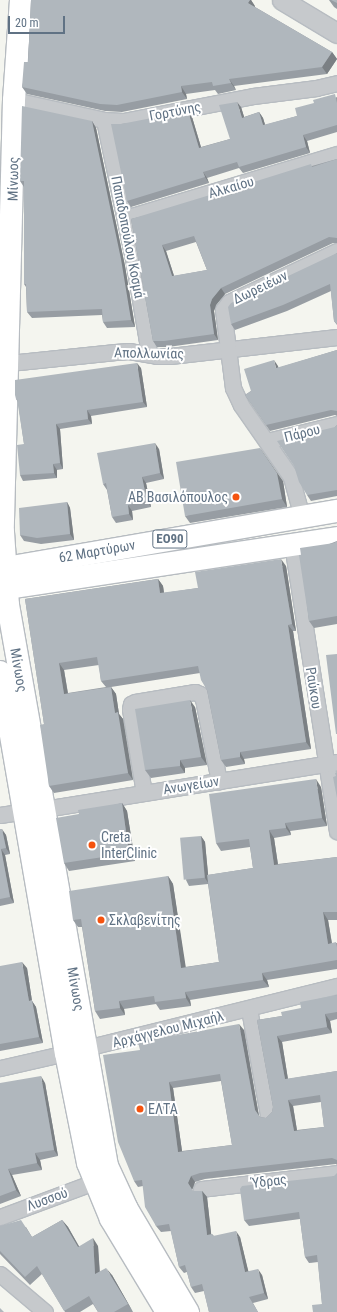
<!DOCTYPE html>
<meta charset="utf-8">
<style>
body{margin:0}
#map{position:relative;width:337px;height:1312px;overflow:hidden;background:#f4f5ef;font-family:"Roboto Condensed",sans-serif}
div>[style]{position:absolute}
.roads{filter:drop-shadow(1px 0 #b7bcc1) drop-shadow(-1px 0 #b7bcc1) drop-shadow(0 1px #b7bcc1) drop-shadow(0 -1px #b7bcc1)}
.minor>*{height:15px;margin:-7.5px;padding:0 7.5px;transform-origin:7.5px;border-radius:7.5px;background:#c6c9cc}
.tertiary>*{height:19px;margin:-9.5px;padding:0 9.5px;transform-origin:9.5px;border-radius:9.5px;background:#c6c9cc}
.secondary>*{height:22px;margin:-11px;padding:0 11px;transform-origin:11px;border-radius:11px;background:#fff}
.primary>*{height:22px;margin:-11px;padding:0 11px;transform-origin:11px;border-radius:11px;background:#fff}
.wall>*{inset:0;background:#979da3}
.shaded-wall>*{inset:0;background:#7b8084}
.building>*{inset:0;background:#b0b7bd;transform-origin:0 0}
.dots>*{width:11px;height:11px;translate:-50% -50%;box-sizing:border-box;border:2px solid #fff;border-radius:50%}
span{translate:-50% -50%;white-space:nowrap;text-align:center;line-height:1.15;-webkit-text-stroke:4px #fff;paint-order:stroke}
.shield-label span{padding:1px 3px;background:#fff;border:1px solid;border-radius:3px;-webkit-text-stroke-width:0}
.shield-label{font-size:13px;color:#607284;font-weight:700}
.street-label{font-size:14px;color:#607284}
.poi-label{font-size:14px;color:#607284}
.right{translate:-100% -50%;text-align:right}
.left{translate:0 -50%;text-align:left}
.scale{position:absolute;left:8px;top:16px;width:57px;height:18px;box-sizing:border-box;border:2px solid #607284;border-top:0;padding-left:5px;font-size:12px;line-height:14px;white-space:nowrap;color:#607284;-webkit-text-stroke:3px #fff;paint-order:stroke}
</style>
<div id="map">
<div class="roads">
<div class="minor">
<div style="left:14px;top:100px;width:92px;rotate:12.5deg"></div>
<div style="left:104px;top:120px;width:19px;rotate:3deg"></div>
<div style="left:123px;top:121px;width:132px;rotate:-10.9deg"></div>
<div style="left:253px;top:96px;width:64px;rotate:-7.2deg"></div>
<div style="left:316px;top:88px;width:22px;rotate:-13deg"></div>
<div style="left:104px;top:120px;width:147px;rotate:78.2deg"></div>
<div style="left:134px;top:264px;width:91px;rotate:80.5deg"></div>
<div style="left:125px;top:218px;width:221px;rotate:-16.8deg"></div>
<div style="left:9px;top:363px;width:107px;rotate:-5.9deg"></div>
<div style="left:115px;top:352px;width:14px;rotate:-4deg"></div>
<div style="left:129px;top:351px;width:28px;rotate:10deg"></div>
<div style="left:157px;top:356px;width:13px"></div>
<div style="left:170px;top:356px;width:168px;rotate:-6.5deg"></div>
<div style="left:267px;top:441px;width:72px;rotate:-13.7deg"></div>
<div style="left:302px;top:517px;width:41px;rotate:-105.4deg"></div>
<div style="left:291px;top:477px;width:88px;rotate:-124.8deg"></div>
<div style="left:241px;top:405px;width:19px;rotate:-115deg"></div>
<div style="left:233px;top:388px;width:79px;rotate:-97.3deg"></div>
<div style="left:223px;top:310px;width:10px;rotate:-53deg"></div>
<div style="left:229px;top:302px;width:119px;rotate:-25.3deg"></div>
<div style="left:292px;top:544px;width:291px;rotate:81.1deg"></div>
<div style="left:144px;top:793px;width:85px;rotate:-99.5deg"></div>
<div style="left:130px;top:709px;width:5px;rotate:-79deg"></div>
<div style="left:131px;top:704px;width:4px;rotate:-27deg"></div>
<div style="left:135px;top:702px;width:61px;rotate:-9.5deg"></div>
<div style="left:195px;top:692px;width:5px;rotate:22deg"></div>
<div style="left:200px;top:694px;width:6px;rotate:59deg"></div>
<div style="left:203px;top:699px;width:84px;rotate:79deg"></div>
<div style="left:44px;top:809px;width:297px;rotate:-9.1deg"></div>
<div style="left:0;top:815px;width:25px;rotate:-9deg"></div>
<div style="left:249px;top:1009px;width:108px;rotate:79.8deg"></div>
<div style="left:86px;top:1048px;width:259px;rotate:-13.9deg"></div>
<div style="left:0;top:1068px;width:68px;rotate:-12.8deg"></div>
<div style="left:201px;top:1189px;width:137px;rotate:-6.7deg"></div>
<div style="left:0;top:1217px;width:100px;rotate:-20.4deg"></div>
<div style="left:0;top:1274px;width:59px;rotate:40.2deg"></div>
</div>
<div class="tertiary">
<div style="left:282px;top:0;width:64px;rotate:31deg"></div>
</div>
<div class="secondary">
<div style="left:21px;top:0;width:100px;rotate:94deg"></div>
<div style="left:14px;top:100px;width:432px;rotate:91.5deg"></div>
<div style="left:3px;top:532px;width:73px;rotate:86.1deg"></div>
<div style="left:8px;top:605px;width:570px;rotate:79.99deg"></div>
<div style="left:107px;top:1166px;width:47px;rotate:65.1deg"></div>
<div style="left:127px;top:1209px;width:120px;rotate:59.4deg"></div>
<div style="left:0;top:672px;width:387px;rotate:80.2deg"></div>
<div style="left:66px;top:1053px;width:112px;rotate:78.7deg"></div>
<div style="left:88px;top:1163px;width:61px;rotate:67.7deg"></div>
<div style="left:111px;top:1219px;width:109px;rotate:58.9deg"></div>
</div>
<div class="primary">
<div style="left:0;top:569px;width:342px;rotate:-9.8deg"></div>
<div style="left:0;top:589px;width:341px;rotate:-8.6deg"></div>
</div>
</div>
<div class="wall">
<div style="clip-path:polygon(31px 0,251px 0,255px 7px,332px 52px,337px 59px,327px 74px,234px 86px,236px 90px,218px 94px,215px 90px,186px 94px,187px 99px,122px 112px,105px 111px,27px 94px,22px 87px,28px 62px)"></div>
<div style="clip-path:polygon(329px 0,337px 0,337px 9px,334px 7px)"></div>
<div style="clip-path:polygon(337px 97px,337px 132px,307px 141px,310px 153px,243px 173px,239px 168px,207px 178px,209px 183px,131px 207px,127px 201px,121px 124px,192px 117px,201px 147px,230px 139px,241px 107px,244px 117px,259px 112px,263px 118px,265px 125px,297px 116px)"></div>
<div style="clip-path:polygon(92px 121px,96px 128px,125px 266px,135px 327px,107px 328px,103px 322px,102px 315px,32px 318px,27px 312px,26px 287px,24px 284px,24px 187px,20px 181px)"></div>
<div style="clip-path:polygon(evenodd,337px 159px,337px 243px,333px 243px,225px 294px,216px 305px,214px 311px,218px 340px,168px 347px,157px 347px,153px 341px,131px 219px,214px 199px,246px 190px,312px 166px,337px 159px,196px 242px,207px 270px,174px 276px,166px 251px,196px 242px)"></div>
<div style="clip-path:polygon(337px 253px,337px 325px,334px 321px,331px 291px,287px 311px,235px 330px,231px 324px)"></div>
<div style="clip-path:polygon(337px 350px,337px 416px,335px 415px,270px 431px,245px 395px,251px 391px,278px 366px,278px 368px)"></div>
<div style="clip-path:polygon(141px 368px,147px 407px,91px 416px,92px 424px,60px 429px,63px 469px,57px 470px,57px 478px,23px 481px,20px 475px,24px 444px,18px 402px,16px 399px)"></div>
<div style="clip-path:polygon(337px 425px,337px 496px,311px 501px,307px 495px,335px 427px)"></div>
<div style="clip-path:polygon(159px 449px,164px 479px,146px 483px,151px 507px,132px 511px,133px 520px,116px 523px,112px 517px,107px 490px,103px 484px)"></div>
<div style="clip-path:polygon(283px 481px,287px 507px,190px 523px,185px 516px)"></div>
<div style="clip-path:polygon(67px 502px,70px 508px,74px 540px,41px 544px,24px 541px,20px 535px)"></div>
<div style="clip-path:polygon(337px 541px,337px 624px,314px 628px,309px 621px,301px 555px)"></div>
<div style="clip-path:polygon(evenodd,286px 566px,296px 631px,293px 631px,311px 749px,244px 759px,245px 764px,226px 767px,221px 760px,207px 690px,200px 673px,111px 687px,116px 694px,119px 714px,123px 719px,133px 780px,54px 793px,49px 786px,44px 724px,25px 599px,158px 579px,163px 586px,164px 593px,198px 588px,286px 566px,99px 665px,101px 681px,106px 687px,68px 693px,64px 670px,99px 665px)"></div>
<div style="clip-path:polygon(195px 707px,207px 765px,185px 768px,185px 773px,151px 778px,145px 770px)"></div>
<div style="clip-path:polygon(321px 787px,327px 826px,290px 831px,291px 835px,274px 838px,278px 864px,337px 857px,337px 920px,328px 920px,332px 943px,337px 943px,337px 969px,267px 980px,269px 987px,190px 1000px,191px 1006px,160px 1010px,156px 1004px,124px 1009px,125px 1015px,100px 1019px,95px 1011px,82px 927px,78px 927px,73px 920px,168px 876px,173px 884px,185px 967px,219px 962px,208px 884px,189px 886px,186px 880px,201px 836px,205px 842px,208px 875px,253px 868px,250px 847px,221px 851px,216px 843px)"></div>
<div style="clip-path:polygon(122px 803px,127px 811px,135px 861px,69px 871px,64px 863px,79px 814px)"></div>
<div style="clip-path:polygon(0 829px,6px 835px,10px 854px,5px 855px,14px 903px,0 906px)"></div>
<div style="clip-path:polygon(0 966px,27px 968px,32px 1001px,36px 1007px,43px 1043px,0 1051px)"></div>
<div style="clip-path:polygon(evenodd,337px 995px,337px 1019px,330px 1021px,332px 1033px,282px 1042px,288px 1079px,337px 1071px,337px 1165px,336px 1164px,205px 1179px,195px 1182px,192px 1190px,193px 1191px,202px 1191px,207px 1197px,211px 1234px,212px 1234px,214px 1236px,240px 1237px,248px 1271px,262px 1275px,268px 1299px,253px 1303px,258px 1312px,209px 1312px,204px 1291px,195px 1293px,191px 1287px,187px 1272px,184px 1273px,179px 1267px,171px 1231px,161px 1232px,156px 1226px,143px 1186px,138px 1187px,134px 1181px,140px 1050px,244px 1030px,259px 1115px,260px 1117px,266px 1118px,272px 1112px,273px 1107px,257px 1020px,282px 1016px,337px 995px,221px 1081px,232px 1145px,182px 1151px,173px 1088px,221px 1081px,337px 995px,321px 1102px,324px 1127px,297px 1130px,293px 1106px,321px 1102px)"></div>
<div style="clip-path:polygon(0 1083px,45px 1083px,58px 1156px,40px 1160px,42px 1170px,12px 1175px,21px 1196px,0 1204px)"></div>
<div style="clip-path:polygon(334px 1176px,322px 1304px,318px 1262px,309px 1263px,305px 1257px,300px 1219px,249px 1226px,244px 1220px)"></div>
<div style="clip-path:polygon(62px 1220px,68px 1227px,79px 1246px,98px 1246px,100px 1272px,112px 1275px,133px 1312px,98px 1312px,93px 1304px,80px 1312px,65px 1312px,42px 1274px,30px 1285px,0 1254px,0 1226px,26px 1227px,32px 1237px)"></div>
</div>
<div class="shaded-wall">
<div style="clip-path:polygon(250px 0,251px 0,255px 6px,253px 10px,248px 3px)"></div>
<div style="clip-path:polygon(332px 52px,337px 59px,327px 74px,322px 67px)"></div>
<div style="clip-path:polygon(229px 79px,234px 86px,236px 90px,231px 83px)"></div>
<div style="clip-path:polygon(181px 86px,186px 94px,187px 99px,182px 92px)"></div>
<div style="clip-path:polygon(237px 102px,241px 107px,246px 123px,242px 118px)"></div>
<div style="clip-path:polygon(188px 111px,192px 117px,203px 154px,199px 148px)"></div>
<div style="clip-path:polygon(259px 112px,263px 118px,267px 131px,263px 125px)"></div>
<div style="clip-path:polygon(92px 121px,96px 128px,125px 266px,135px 327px,131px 320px)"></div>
<div style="clip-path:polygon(303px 135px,307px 141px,310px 153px,306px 147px)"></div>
<div style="clip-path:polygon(203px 172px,207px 178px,209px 183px,205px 177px)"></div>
<div style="clip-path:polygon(162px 245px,166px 251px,176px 282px,172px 276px)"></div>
<div style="clip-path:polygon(221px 288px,225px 294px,216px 305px,214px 311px,218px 340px,214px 334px,210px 305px,212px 299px)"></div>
<div style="clip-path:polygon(274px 360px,278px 366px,280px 374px,276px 368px)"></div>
<div style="clip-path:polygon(137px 363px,141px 368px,147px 407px,143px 402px)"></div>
<div style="clip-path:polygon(87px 410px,91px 416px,92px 424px,88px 419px)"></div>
<div style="clip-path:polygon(56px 424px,60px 429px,63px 469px,60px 463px)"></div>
<div style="clip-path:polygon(155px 443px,159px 449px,164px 479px,160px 473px)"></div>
<div style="clip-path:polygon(260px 448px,283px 481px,287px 507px,282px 499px)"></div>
<div style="clip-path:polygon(53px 464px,57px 470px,57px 478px,54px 473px)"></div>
<div style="clip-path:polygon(142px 477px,146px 483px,151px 507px,147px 501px)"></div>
<div style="clip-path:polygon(67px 502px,70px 508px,74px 540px,70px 534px)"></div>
<div style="clip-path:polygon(128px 505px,132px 511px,133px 520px,129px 514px)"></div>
<div style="clip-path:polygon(281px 559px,286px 566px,296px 631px,292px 624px)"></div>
<div style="clip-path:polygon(158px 579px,163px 586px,165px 600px,160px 593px)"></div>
<div style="clip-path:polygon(288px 625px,293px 631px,311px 749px,306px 742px)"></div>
<div style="clip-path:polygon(59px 663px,64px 670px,69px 701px,64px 694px)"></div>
<div style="clip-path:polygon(111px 687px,116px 694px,119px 714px,123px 719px,133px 780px,128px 773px,115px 713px)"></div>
<div style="clip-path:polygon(190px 700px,195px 707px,207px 765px,201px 757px)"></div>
<div style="clip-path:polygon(240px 752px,244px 759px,245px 764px,240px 757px)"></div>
<div style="clip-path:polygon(180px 760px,185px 768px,185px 773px,180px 766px)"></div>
<div style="clip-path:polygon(316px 779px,321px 787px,327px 826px,322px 818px)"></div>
<div style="clip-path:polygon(122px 803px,127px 811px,135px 861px,129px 853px)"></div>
<div style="clip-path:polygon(285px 823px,290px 831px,291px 835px,286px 828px)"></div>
<div style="clip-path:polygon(2px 829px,6px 835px,10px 854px,6px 848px)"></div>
<div style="clip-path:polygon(269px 830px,274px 838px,279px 872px,274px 865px)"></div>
<div style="clip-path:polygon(201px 836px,205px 842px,209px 884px,205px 878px)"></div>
<div style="clip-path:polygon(1px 849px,5px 855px,14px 903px,10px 897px)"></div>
<div style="clip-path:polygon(168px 876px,173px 884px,187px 975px,181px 968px)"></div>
<div style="clip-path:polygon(323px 912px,328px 920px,333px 951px,328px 944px)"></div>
<div style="clip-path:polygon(22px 962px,27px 968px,32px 1001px,36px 1007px,43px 1043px,39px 1037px,29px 1001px)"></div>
<div style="clip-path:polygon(262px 973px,267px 980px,269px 987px,263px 980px)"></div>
<div style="clip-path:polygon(185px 992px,190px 1000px,191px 1006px,186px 998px)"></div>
<div style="clip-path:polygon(119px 1001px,124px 1009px,125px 1015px,120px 1008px)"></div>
<div style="clip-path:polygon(325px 1014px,330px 1021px,332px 1033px,327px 1027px)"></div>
<div style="clip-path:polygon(239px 1024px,244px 1030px,259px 1117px,255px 1110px)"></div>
<div style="clip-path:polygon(277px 1036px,282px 1042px,289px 1086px,285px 1079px)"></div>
<div style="clip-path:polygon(41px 1076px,45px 1083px,58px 1156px,54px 1150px)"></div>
<div style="clip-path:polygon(169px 1082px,173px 1088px,183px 1158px,178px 1152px)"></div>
<div style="clip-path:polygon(288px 1100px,293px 1106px,298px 1137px,294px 1131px)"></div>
<div style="clip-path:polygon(35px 1153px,40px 1160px,42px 1170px,37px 1163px)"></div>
<div style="clip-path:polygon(8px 1169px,12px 1175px,21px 1196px,16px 1190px)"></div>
<div style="clip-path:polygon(191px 1176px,195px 1182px,192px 1190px,188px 1183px)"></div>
<div style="clip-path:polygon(202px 1191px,207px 1197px,212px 1241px,207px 1235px)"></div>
<div style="clip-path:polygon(62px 1220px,68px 1227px,83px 1254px,78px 1247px)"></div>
<div style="clip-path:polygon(236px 1231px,240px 1237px,250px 1278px,245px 1272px)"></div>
<div style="clip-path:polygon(93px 1238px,98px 1246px,100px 1282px,95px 1274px)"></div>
<div style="clip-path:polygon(106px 1268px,112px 1275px,133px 1312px,128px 1304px)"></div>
<div style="clip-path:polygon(258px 1269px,262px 1275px,268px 1299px,264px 1293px)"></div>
</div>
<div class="building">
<div style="clip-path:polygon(31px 0,250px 0,248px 3px,332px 52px,322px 67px,229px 79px,231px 83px,213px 86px,212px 82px,181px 86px,182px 92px,117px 105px,100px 104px,22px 87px,24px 62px,28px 62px)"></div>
<div style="clip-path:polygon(331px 0,337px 0,337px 3px)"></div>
<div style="clip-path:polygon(335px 94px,337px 103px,337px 125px,303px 135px,306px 147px,239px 167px,237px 162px,203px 172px,205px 177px,127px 201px,111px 124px,121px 124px,188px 111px,199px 148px,230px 139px,219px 105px,237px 102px,242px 118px,259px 112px,263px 125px,297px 116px,295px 108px,314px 103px,313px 100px)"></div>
<div style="clip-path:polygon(22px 106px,92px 121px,121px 259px,131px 320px,103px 322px,102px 309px,27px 312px,26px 284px,24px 284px,24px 181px,20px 181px)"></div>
<div style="clip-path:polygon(evenodd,337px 159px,337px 238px,329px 237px,221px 288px,212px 299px,210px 305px,214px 334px,164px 341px,153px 341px,131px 219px,210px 195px,212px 200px,246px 190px,244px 185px,311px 164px,312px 167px,337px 159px,194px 236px,207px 270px,172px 276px,162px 245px,194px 236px)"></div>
<div style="clip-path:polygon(337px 253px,337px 324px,334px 321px,330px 284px,283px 305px,231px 324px,228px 307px,231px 303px)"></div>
<div style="clip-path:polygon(337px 350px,337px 411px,331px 410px,266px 425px,245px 395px,251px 391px,244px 369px,274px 360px,276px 368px)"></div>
<div style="clip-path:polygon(137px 363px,143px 402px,87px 410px,88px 419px,56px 424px,60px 463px,53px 464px,54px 473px,20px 475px,17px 445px,24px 444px,17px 399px,16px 399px,15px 395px,15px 380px)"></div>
<div style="clip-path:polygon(337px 425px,337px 490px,307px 495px,299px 482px,294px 466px,277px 441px,335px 427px)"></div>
<div style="clip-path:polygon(155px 443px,160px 473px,142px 477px,147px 501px,128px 505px,129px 514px,112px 517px,106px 483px,103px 484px,97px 453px)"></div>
<div style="clip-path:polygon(260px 448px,277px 473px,282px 499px,185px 516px,176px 462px)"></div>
<div style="clip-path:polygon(67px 502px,70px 534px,37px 538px,20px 535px,19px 508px)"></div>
<div style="clip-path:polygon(337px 541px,337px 616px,309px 621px,299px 555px,301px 555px,300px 548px,334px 543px)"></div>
<div style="clip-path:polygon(281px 559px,292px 624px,288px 625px,306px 742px,240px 752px,240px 757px,221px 760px,207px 690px,201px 680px,198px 666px,101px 681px,97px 657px,59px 663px,64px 694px,111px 687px,115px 713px,118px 712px,128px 773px,49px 786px,40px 725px,44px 724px,25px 599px,158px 579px,160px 593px,198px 588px,195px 572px)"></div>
<div style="clip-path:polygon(337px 654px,337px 734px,336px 734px,326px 655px)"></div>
<div style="clip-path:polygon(190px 700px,201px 757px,180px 760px,180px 766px,145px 770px,135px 709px)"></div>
<div style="clip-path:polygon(335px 773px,337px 773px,337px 798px,333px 777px,336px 776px)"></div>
<div style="clip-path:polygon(316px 779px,322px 818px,285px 823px,286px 828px,269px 830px,274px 865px,337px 857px,337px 912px,323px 912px,328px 944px,336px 942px,337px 947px,337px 960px,262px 973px,263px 980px,185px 992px,186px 998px,155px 1002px,154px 996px,119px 1001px,120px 1008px,95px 1011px,81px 919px,73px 920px,69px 891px,168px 876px,181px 968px,219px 962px,207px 875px,253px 868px,249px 839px,216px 843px,209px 794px)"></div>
<div style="clip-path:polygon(122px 803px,129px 853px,64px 863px,56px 818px,79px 814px,78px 810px)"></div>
<div style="clip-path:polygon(0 829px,2px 829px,6px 848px,1px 849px,10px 897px,0 899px)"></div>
<div style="left:201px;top:836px;width:42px;height:21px;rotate:85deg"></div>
<div style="clip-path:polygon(22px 962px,29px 1001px,32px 1000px,39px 1037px,0 1044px,0 966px)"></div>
<div style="clip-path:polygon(evenodd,337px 995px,337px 1012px,325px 1014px,327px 1027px,277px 1036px,285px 1079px,337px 1071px,337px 1160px,332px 1158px,200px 1173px,191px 1176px,188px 1183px,193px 1191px,202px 1191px,207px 1235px,212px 1234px,213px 1236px,236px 1231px,245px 1272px,258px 1269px,264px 1293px,249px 1297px,258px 1312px,209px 1312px,202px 1284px,191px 1287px,185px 1265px,179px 1267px,169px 1224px,156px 1226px,145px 1207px,142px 1180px,134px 1181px,118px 1142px,103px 1055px,140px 1050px,138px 1042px,239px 1024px,255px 1110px,260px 1117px,266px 1118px,272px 1112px,273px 1107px,257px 1020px,282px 1016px,281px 1012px,301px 1008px,300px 1002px,337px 995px,220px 1074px,232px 1145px,178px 1152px,169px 1082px,220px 1074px,337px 995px,320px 1095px,324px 1127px,294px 1131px,288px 1100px,320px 1095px)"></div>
<div style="clip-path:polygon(41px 1076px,54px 1150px,35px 1153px,37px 1163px,8px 1169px,16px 1190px,0 1196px,0 1083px)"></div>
<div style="clip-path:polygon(337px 1173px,337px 1312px,313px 1312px,312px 1305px,322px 1304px,317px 1255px,305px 1257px,299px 1212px,244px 1220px,240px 1189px,242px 1186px,334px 1176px)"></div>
<div style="clip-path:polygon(21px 1220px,32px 1237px,62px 1220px,78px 1247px,93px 1238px,95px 1274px,106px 1268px,128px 1304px,114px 1312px,98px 1312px,89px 1296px,64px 1311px,37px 1266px,25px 1277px,0 1251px,0 1226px)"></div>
<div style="clip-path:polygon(0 1308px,4px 1312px,0 1312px)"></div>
</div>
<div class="dots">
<div style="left:236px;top:497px;background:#f5530f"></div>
<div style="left:92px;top:845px;background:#f5530f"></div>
<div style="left:101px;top:920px;background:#f5530f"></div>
<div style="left:140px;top:1109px;background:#f5530f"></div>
</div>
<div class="shield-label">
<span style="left:170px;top:539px">ΕΟ90</span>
</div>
<div class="street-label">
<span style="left:175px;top:111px;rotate:-11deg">Γορτύνης</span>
<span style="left:13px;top:179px;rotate:-89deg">Μίνωος</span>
<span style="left:231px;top:187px;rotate:-16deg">Αλκαίου</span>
<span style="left:128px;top:237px;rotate:79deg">Παπαδοπούλου Κοσμά</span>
<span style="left:260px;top:287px;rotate:-26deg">Δωρειέων</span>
<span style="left:149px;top:353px;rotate:1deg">Απολλωνίας</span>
<span style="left:302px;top:433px;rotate:-14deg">Πάρου</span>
<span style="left:97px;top:551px;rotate:-10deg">62 Μαρτύρων</span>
<span style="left:19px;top:670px;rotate:80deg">Μίνωος</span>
<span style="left:314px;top:688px;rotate:81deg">Ραύκου</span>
<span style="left:191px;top:785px;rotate:-9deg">Ανωγείων</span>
<span style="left:76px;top:989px;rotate:80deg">Μίνωος</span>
<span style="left:168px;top:1029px;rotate:-14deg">Αρχάγγελου Μιχαήλ</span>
<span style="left:269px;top:1181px;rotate:-7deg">Ύδρας</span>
<span style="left:47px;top:1199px;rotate:-20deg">Λυσσού</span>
</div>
<div class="poi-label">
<span class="right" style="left:228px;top:497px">ΑΒ Βασιλόπουλος</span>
<span class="left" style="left:101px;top:845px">Creta<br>InterClinic</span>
<span class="left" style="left:109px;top:920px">Σκλαβενίτης</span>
<span class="left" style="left:148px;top:1109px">ΕΛΤΑ</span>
</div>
<div class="scale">20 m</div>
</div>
